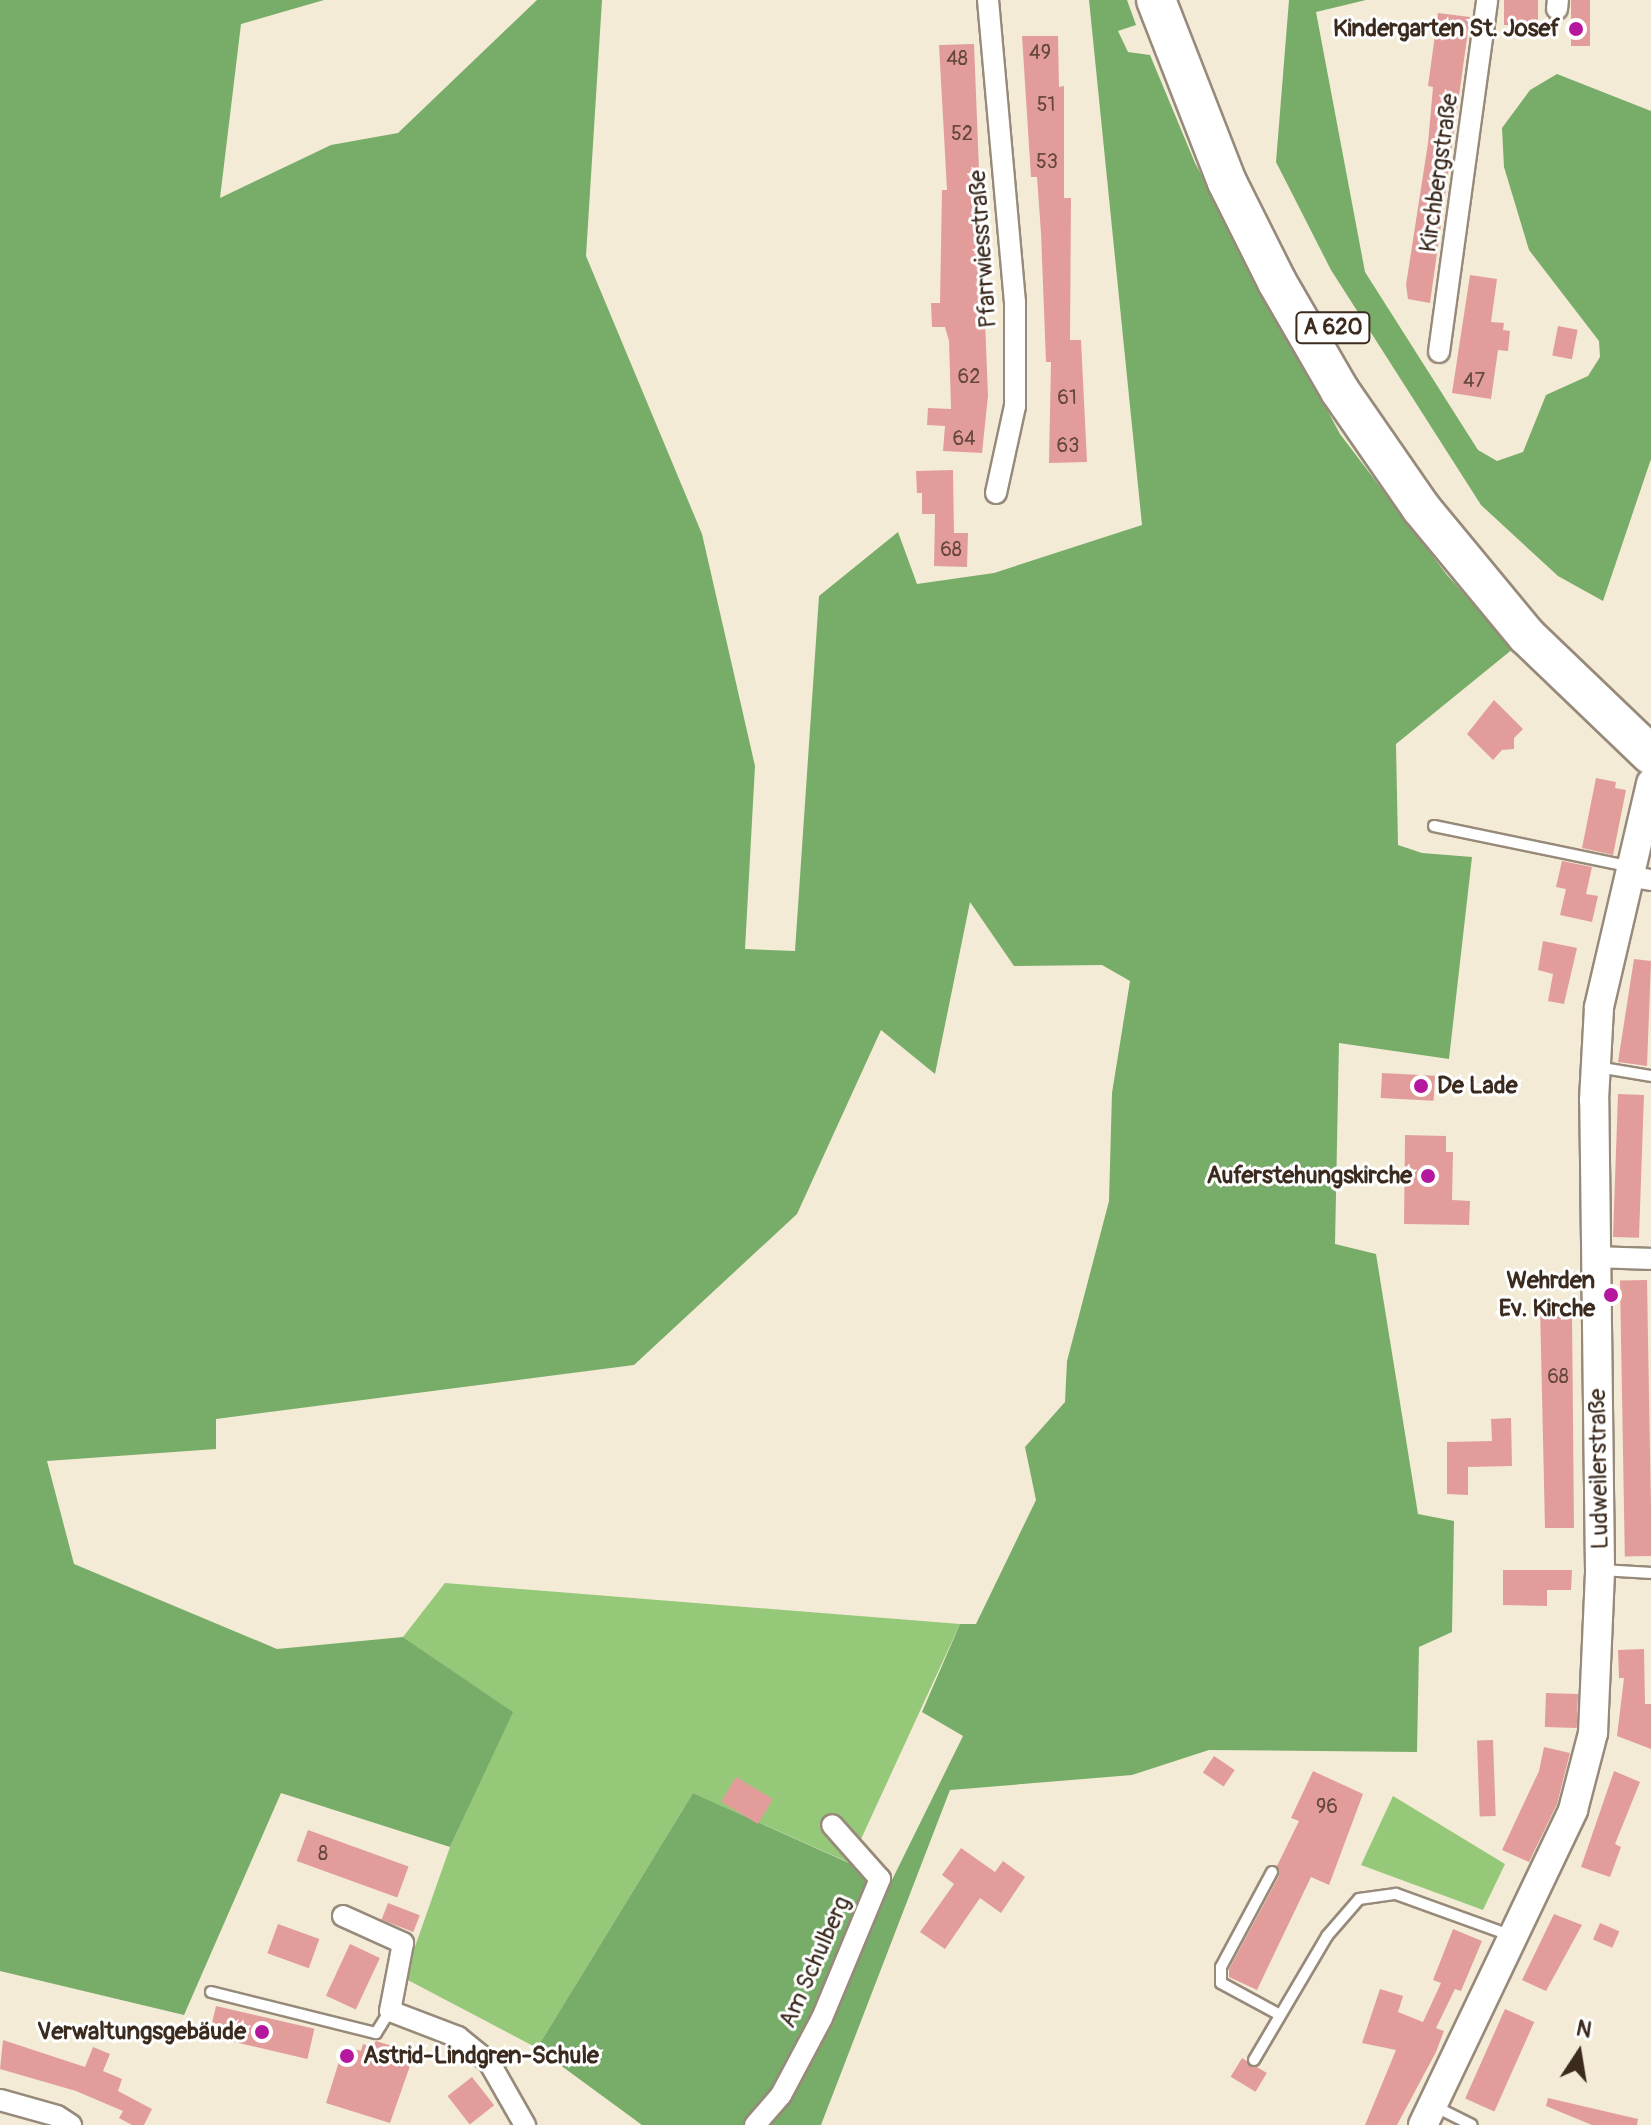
<!DOCTYPE html>
<meta charset="utf-8">
<style>
body{margin:0}
#map{position:relative;width:1651px;height:2125px;overflow:hidden;background:#f3ebd5;font-family:Pangolin,sans-serif}
div>[style]{position:absolute}
.green>*{inset:0;background:#96c879}
.forest>*{inset:0;background:#78ac69}
.building>*{inset:0;background:#e29d9b;transform-origin:0 0}
.roads{filter:drop-shadow(2px 0 #978a7a) drop-shadow(-2px 0 #978a7a) drop-shadow(0 2px #978a7a) drop-shadow(0 -2px #978a7a)}
.service>*{height:10px;margin:-5px;padding:0 5px;transform-origin:5px;border-radius:5px;background:#fff}
.minor>*{height:20px;margin:-10px;padding:0 10px;transform-origin:10px;border-radius:10px;background:#fff}
.secondary>*{height:28px;margin:-14px;padding:0 14px;transform-origin:14px;border-radius:14px;background:#fff}
.motorway>*{height:38px;margin:-19px;padding:0 19px;transform-origin:19px;border-radius:19px;background:#fff}
.dots>*{width:22px;height:22px;translate:-50% -50%;box-sizing:border-box;border:4px solid #fff;border-radius:50%}
span{translate:-50% -50%;white-space:nowrap;text-align:center;line-height:1.15;-webkit-text-stroke:6px #fff;paint-order:stroke}
.number-label{font-size:20px;color:#65473d}
.number-label span{-webkit-text-stroke-width:0}
.shield-label span{padding:2px 6px;background:#fff;border:2px solid;border-radius:6px;-webkit-text-stroke-width:0}
.shield-label{font-size:22px;color:#3b2a1e;font-weight:700}
.poi-label{font-size:24px;color:#3b2a1e;font-weight:700}
.right{translate:-100% -50%;text-align:right}
.left{translate:0 -50%;text-align:left}
.street-label{font-size:24px;color:#3b2a1e}
.north{position:absolute;left:1539px;top:2013px;width:80px;height:80px;-webkit-text-stroke:6px #fff;paint-order:stroke;rotate:12deg;font-size:22px;font-weight:700;line-height:32px;text-align:center;color:#3b2a1e}
.north::after{content:'';display:block;margin:auto;width:28px;height:36px;background:#3b2a1e;clip-path:polygon(50% 0,100% 100%,50% 72%,0 100%)}
</style>
<div id="map">
<div class="green">
<div style="clip-path:polygon(445px 1583px,960px 1624px,850px 1863px,693px 1793px,537px 2048px,404px 1978px,450px 1847px,512px 1712px,403px 1637px)"></div>
<div style="clip-path:polygon(1393px 1796px,1505px 1864px,1483px 1910px,1361px 1865px)"></div>
</div>
<div class="forest">
<div style="clip-path:polygon(0 0,324px 0,241px 24px,220px 198px,331px 145px,398px 133px,537px 0,602px 0,586px 256px,702px 534px,755px 766px,745px 949px,795px 951px,819px 596px,898px 532px,917px 584px,994px 573px,1142px 525px,1089px 0,1127px 0,1136px 25px,1118px 31px,1128px 52px,1150px 55px,1195px 163px,1340px 434px,1447px 575px,1514px 648px,1396px 744px,1398px 845px,1422px 853px,1472px 857px,1449px 1059px,1339px 1043px,1335px 1244px,1376px 1254px,1418px 1514px,1454px 1521px,1452px 1632px,1419px 1647px,1417px 1752px,1209px 1750px,1132px 1775px,950px 1790px,821px 2125px,642px 2125px,537px 2048px,693px 1793px,849px 1863px,859px 1847px,892px 1880px,963px 1736px,922px 1712px,960px 1624px,976px 1624px,1036px 1500px,1025px 1447px,1065px 1402px,1067px 1361px,1109px 1201px,1112px 1093px,1130px 981px,1102px 965px,1014px 966px,970px 902px,935px 1074px,881px 1030px,797px 1214px,634px 1365px,216px 1419px,216px 1449px,47px 1461px,74px 1564px,277px 1649px,403px 1637px,513px 1712px,450px 1847px,281px 1793px,184px 2015px,0 1971px)"></div>
<div style="clip-path:polygon(1289px 0,1366px 0,1316px 12px,1365px 272px,1478px 450px,1497px 461px,1523px 452px,1546px 395px,1588px 376px,1600px 357px,1599px 341px,1529px 250px,1504px 167px,1502px 128px,1530px 90px,1557px 74px,1651px 111px,1651px 459px,1603px 601px,1558px 576px,1481px 505px,1331px 270px,1276px 162px)"></div>
</div>
<div class="building">
<div style="left:1504px;top:0;width:34px;height:25px"></div>
<div style="left:1571px;top:0;width:19px;height:46px"></div>
<div style="clip-path:polygon(1438px 13px,1470px 17px,1430px 303px,1408px 299px,1406px 285px,1428px 143px,1433px 87px,1428px 86px)"></div>
<div style="clip-path:polygon(1022px 36px,1058px 36px,1059px 87px,1064px 86px,1064px 198px,1071px 198px,1070px 340px,1081px 340px,1087px 462px,1049px 463px,1051px 362px,1046px 362px,1041px 233px,1037px 177px,1031px 177px)"></div>
<div style="clip-path:polygon(974px 44px,988px 396px,982px 453px,943px 451px,945px 426px,927px 425px,928px 408px,951px 409px,949px 341px,945px 327px,932px 327px,931px 303px,940px 303px,942px 190px,947px 190px,939px 45px)"></div>
<div style="clip-path:polygon(1470px 275px,1497px 279px,1491px 322px,1504px 323px,1503px 330px,1510px 331px,1508px 351px,1498px 350px,1491px 399px,1452px 393px)"></div>
<div style="left:1558px;top:326px;width:20px;height:30px;rotate:11deg"></div>
<div style="clip-path:polygon(953px 470px,954px 533px,968px 533px,967px 567px,934px 566px,935px 514px,922px 514px,922px 493px,917px 493px,916px 471px)"></div>
<div style="clip-path:polygon(1494px 700px,1523px 729px,1514px 738px,1514px 749px,1502px 750px,1493px 760px,1467px 734px)"></div>
<div style="clip-path:polygon(1596px 778px,1616px 782px,1615px 788px,1626px 790px,1613px 855px,1582px 848px)"></div>
<div style="clip-path:polygon(1562px 861px,1592px 867px,1586px 894px,1598px 896px,1592px 922px,1560px 915px,1566px 889px,1556px 887px)"></div>
<div style="clip-path:polygon(1543px 941px,1577px 948px,1564px 1004px,1548px 1001px,1553px 974px,1538px 970px)"></div>
<div style="clip-path:polygon(1634px 959px,1651px 961px,1647px 1066px,1618px 1062px)"></div>
<div style="left:1382px;top:1073px;width:53px;height:25px;rotate:3deg"></div>
<div style="left:1618px;top:1094px;width:26px;height:143px;rotate:2deg"></div>
<div style="clip-path:polygon(1405px 1135px,1446px 1136px,1446px 1152px,1453px 1152px,1452px 1200px,1470px 1201px,1469px 1225px,1404px 1224px)"></div>
<div style="left:1647px;top:1280px;width:276px;height:27px;rotate:89deg"></div>
<div style="clip-path:polygon(1540px 1306px,1561px 1306px,1561px 1313px,1572px 1313px,1574px 1528px,1545px 1528px)"></div>
<div style="clip-path:polygon(1511px 1418px,1512px 1466px,1468px 1467px,1468px 1495px,1447px 1494px,1447px 1442px,1492px 1441px,1491px 1419px)"></div>
<div style="clip-path:polygon(1503px 1570px,1572px 1570px,1571px 1590px,1547px 1590px,1547px 1606px,1503px 1605px)"></div>
<div style="clip-path:polygon(1644px 1649px,1645px 1704px,1651px 1704px,1651px 1749px,1617px 1736px,1624px 1678px,1619px 1678px,1618px 1650px)"></div>
<div style="left:1546px;top:1693px;width:32px;height:34px;rotate:2deg"></div>
<div style="left:1493px;top:1740px;width:76px;height:16px;rotate:88deg"></div>
<div style="clip-path:polygon(1544px 1747px,1570px 1753px,1557px 1804px,1529px 1862px,1502px 1850px,1539px 1771px)"></div>
<div style="left:1214px;top:1756px;width:25px;height:20px;rotate:34deg"></div>
<div style="clip-path:polygon(1313px 1771px,1363px 1794px,1329px 1885px,1311px 1877px,1257px 1990px,1229px 1977px,1229px 1969px,1279px 1876px,1277px 1866px,1299px 1821px,1291px 1818px)"></div>
<div style="clip-path:polygon(1614px 1771px,1640px 1782px,1615px 1844px,1621px 1847px,1610px 1877px,1581px 1867px)"></div>
<div style="left:736px;top:1777px;width:43px;height:29px;rotate:31deg"></div>
<div style="left:308px;top:1830px;width:107px;height:33px;rotate:20deg"></div>
<div style="clip-path:polygon(961px 1848px,995px 1872px,1003px 1861px,1025px 1877px,1001px 1913px,980px 1898px,945px 1949px,920px 1932px,954px 1884px,942px 1875px)"></div>
<div style="left:388px;top:1903px;width:34px;height:18px;rotate:21deg"></div>
<div style="clip-path:polygon(1554px 1914px,1582px 1925px,1546px 1991px,1522px 1980px)"></div>
<div style="left:1600px;top:1923px;width:21px;height:18px;rotate:23deg"></div>
<div style="left:278px;top:1924px;width:44px;height:31px;rotate:20deg"></div>
<div style="clip-path:polygon(1453px 1929px,1482px 1941px,1461px 1991px,1455px 1989px,1436px 2028px,1444px 2031px,1436px 2052px,1397px 2125px,1365px 2125px,1396px 2050px,1362px 2043px,1380px 1989px,1403px 1996px,1398px 2012px,1423px 2022px,1441px 1983px,1433px 1980px)"></div>
<div style="left:350px;top:1944px;width:33px;height:57px;rotate:25deg"></div>
<div style="left:216px;top:2006px;width:101px;height:31px;rotate:13deg"></div>
<div style="left:1505px;top:2009px;width:32px;height:98px;rotate:24deg"></div>
<div style="clip-path:polygon(3px 2040px,85px 2067px,93px 2047px,110px 2054px,103px 2071px,122px 2079px,118px 2091px,152px 2109px,144px 2125px,132px 2125px,119px 2118px,123px 2111px,76px 2091px,0 2069px)"></div>
<div style="clip-path:polygon(376px 2041px,392px 2046px,395px 2058px,411px 2063px,390px 2123px,326px 2103px,344px 2046px,361px 2051px,363px 2044px,372px 2047px)"></div>
<div style="left:1242px;top:2058px;width:29px;height:22px;rotate:31deg"></div>
<div style="left:472px;top:2077px;width:36px;height:31px;rotate:52deg"></div>
<div style="clip-path:polygon(1548px 2098px,1638px 2119px,1637px 2125px,1592px 2125px,1546px 2106px)"></div>
</div>
<div class="roads">
<div class="service">
<div style="left:1434px;top:826px;width:198px;rotate:11.7deg"></div>
<div style="left:1597px;top:1067px;width:55px;rotate:9.5deg"></div>
<div style="left:1602px;top:1570px;width:49px;rotate:3.5deg"></div>
<div style="left:1272px;top:1872px;width:108px;rotate:118.2deg"></div>
<div style="left:1221px;top:1967px;width:16px;rotate:90deg"></div>
<div style="left:1221px;top:1983px;width:67px;rotate:28.5deg"></div>
<div style="left:211px;top:1992px;width:170px;rotate:14deg"></div>
<div style="left:376px;top:2033px;width:26px;rotate:-58deg"></div>
<div style="left:1254px;top:2060px;width:144px;rotate:-59.5deg"></div>
<div style="left:1327px;top:1936px;width:49px;rotate:-49.1deg"></div>
<div style="left:1359px;top:1899px;width:37px;rotate:-8deg"></div>
<div style="left:1396px;top:1894px;width:123px;rotate:19.9deg"></div>
<div style="left:1434px;top:2106px;width:42px;rotate:26.6deg"></div>
</div>
<div class="minor">
<div style="left:988px;top:0;width:303px;rotate:84.9deg"></div>
<div style="left:1015px;top:302px;width:104px;rotate:90deg"></div>
<div style="left:1015px;top:406px;width:89px;rotate:102.3deg"></div>
<div style="left:1557px;top:9px;width:9px;rotate:-84deg"></div>
<div style="left:1439px;top:352px;width:355px;rotate:-82.2deg"></div>
<div style="left:1628px;top:876px;width:23px;rotate:10deg"></div>
<div style="left:1595px;top:1257px;width:56px;rotate:2deg"></div>
<div style="left:343px;top:1916px;width:66px;rotate:24.2deg"></div>
<div style="left:403px;top:1943px;width:69px;rotate:100.8deg"></div>
<div style="left:390px;top:2011px;width:73px;rotate:20.9deg"></div>
<div style="left:458px;top:2037px;width:40px;rotate:39deg"></div>
<div style="left:489px;top:2062px;width:73px;rotate:60.3deg"></div>
<div style="left:0;top:2100px;width:59px;rotate:15.7deg"></div>
<div style="left:57px;top:2116px;width:17px;rotate:33deg"></div>
<div style="left:755px;top:2125px;width:40px;rotate:-49deg"></div>
<div style="left:781px;top:2095px;width:87px;rotate:-62deg"></div>
<div style="left:822px;top:2018px;width:151px;rotate:-67.4deg"></div>
<div style="left:880px;top:1879px;width:72px;rotate:-131.6deg"></div>
</div>
<div class="secondary">
<div style="left:1423px;top:2125px;width:349px;rotate:-64.5deg"></div>
<div style="left:1573px;top:1810px;width:80px;rotate:-75.4deg"></div>
<div style="left:1593px;top:1733px;width:163px;rotate:-87.5deg"></div>
<div style="left:1600px;top:1570px;width:470px;rotate:-90.7deg"></div>
<div style="left:1594px;top:1100px;width:93px;rotate:-86.9deg"></div>
<div style="left:1599px;top:1007px;width:230px;rotate:-76.9deg"></div>
</div>
<div class="motorway">
<div style="left:1156px;top:0;width:195px;rotate:68.7deg"></div>
<div style="left:1227px;top:182px;width:112px;rotate:63.4deg"></div>
<div style="left:1277px;top:282px;width:126px;rotate:60deg"></div>
<div style="left:1340px;top:391px;width:142px;rotate:55.3deg"></div>
<div style="left:1421px;top:508px;width:166px;rotate:50.4deg"></div>
<div style="left:1527px;top:636px;width:172px;rotate:43.8deg"></div>
</div>
</div>
<div class="dots">
<div style="left:1576px;top:29px;background:#b5179e"></div>
<div style="left:1421px;top:1086px;background:#b5179e"></div>
<div style="left:1428px;top:1176px;background:#b5179e"></div>
<div style="left:1611px;top:1295px;background:#b5179e"></div>
<div style="left:262px;top:2032px;background:#b5179e"></div>
<div style="left:347px;top:2056px;background:#b5179e"></div>
</div>
<div class="number-label">
<span style="left:1040px;top:52px">49</span>
<span style="left:957px;top:58px">48</span>
<span style="left:1046px;top:104px">51</span>
<span style="left:962px;top:133px">52</span>
<span style="left:1047px;top:161px">53</span>
<span style="left:969px;top:376px">62</span>
<span style="left:1474px;top:380px">47</span>
<span style="left:1067px;top:397px">61</span>
<span style="left:964px;top:438px">64</span>
<span style="left:1068px;top:445px">63</span>
<span style="left:951px;top:549px">68</span>
<span style="left:1558px;top:1376px">68</span>
<span style="left:1327px;top:1806px">96</span>
<span style="left:323px;top:1853px">8</span>
</div>
<div class="shield-label">
<span style="left:1333px;top:328px">A 620</span>
</div>
<div class="poi-label">
<span class="right" style="left:1560px;top:29px">Kindergarten St. Josef</span>
<span class="left" style="left:1437px;top:1086px">De Lade</span>
<span class="right" style="left:1412px;top:1176px">Auferstehungskirche</span>
<span class="right" style="left:1595px;top:1295px">Wehrden<br>Ev. Kirche</span>
<span class="right" style="left:246px;top:2032px">Verwaltungsgebäude</span>
<span class="left" style="left:363px;top:2056px">Astrid-Lindgren-Schule</span>
</div>
<div class="street-label">
<span style="left:1439px;top:173px;rotate:-82deg">Kirchbergstraße</span>
<span style="left:983px;top:249px;rotate:-94deg">Pfarrwiesstraße</span>
<span style="left:1599px;top:1469px;rotate:-91deg">Ludweilerstraße</span>
<span style="left:815px;top:1962px;rotate:-66deg">Am Schulberg</span>
</div>
<div class="north">N</div>
</div>
